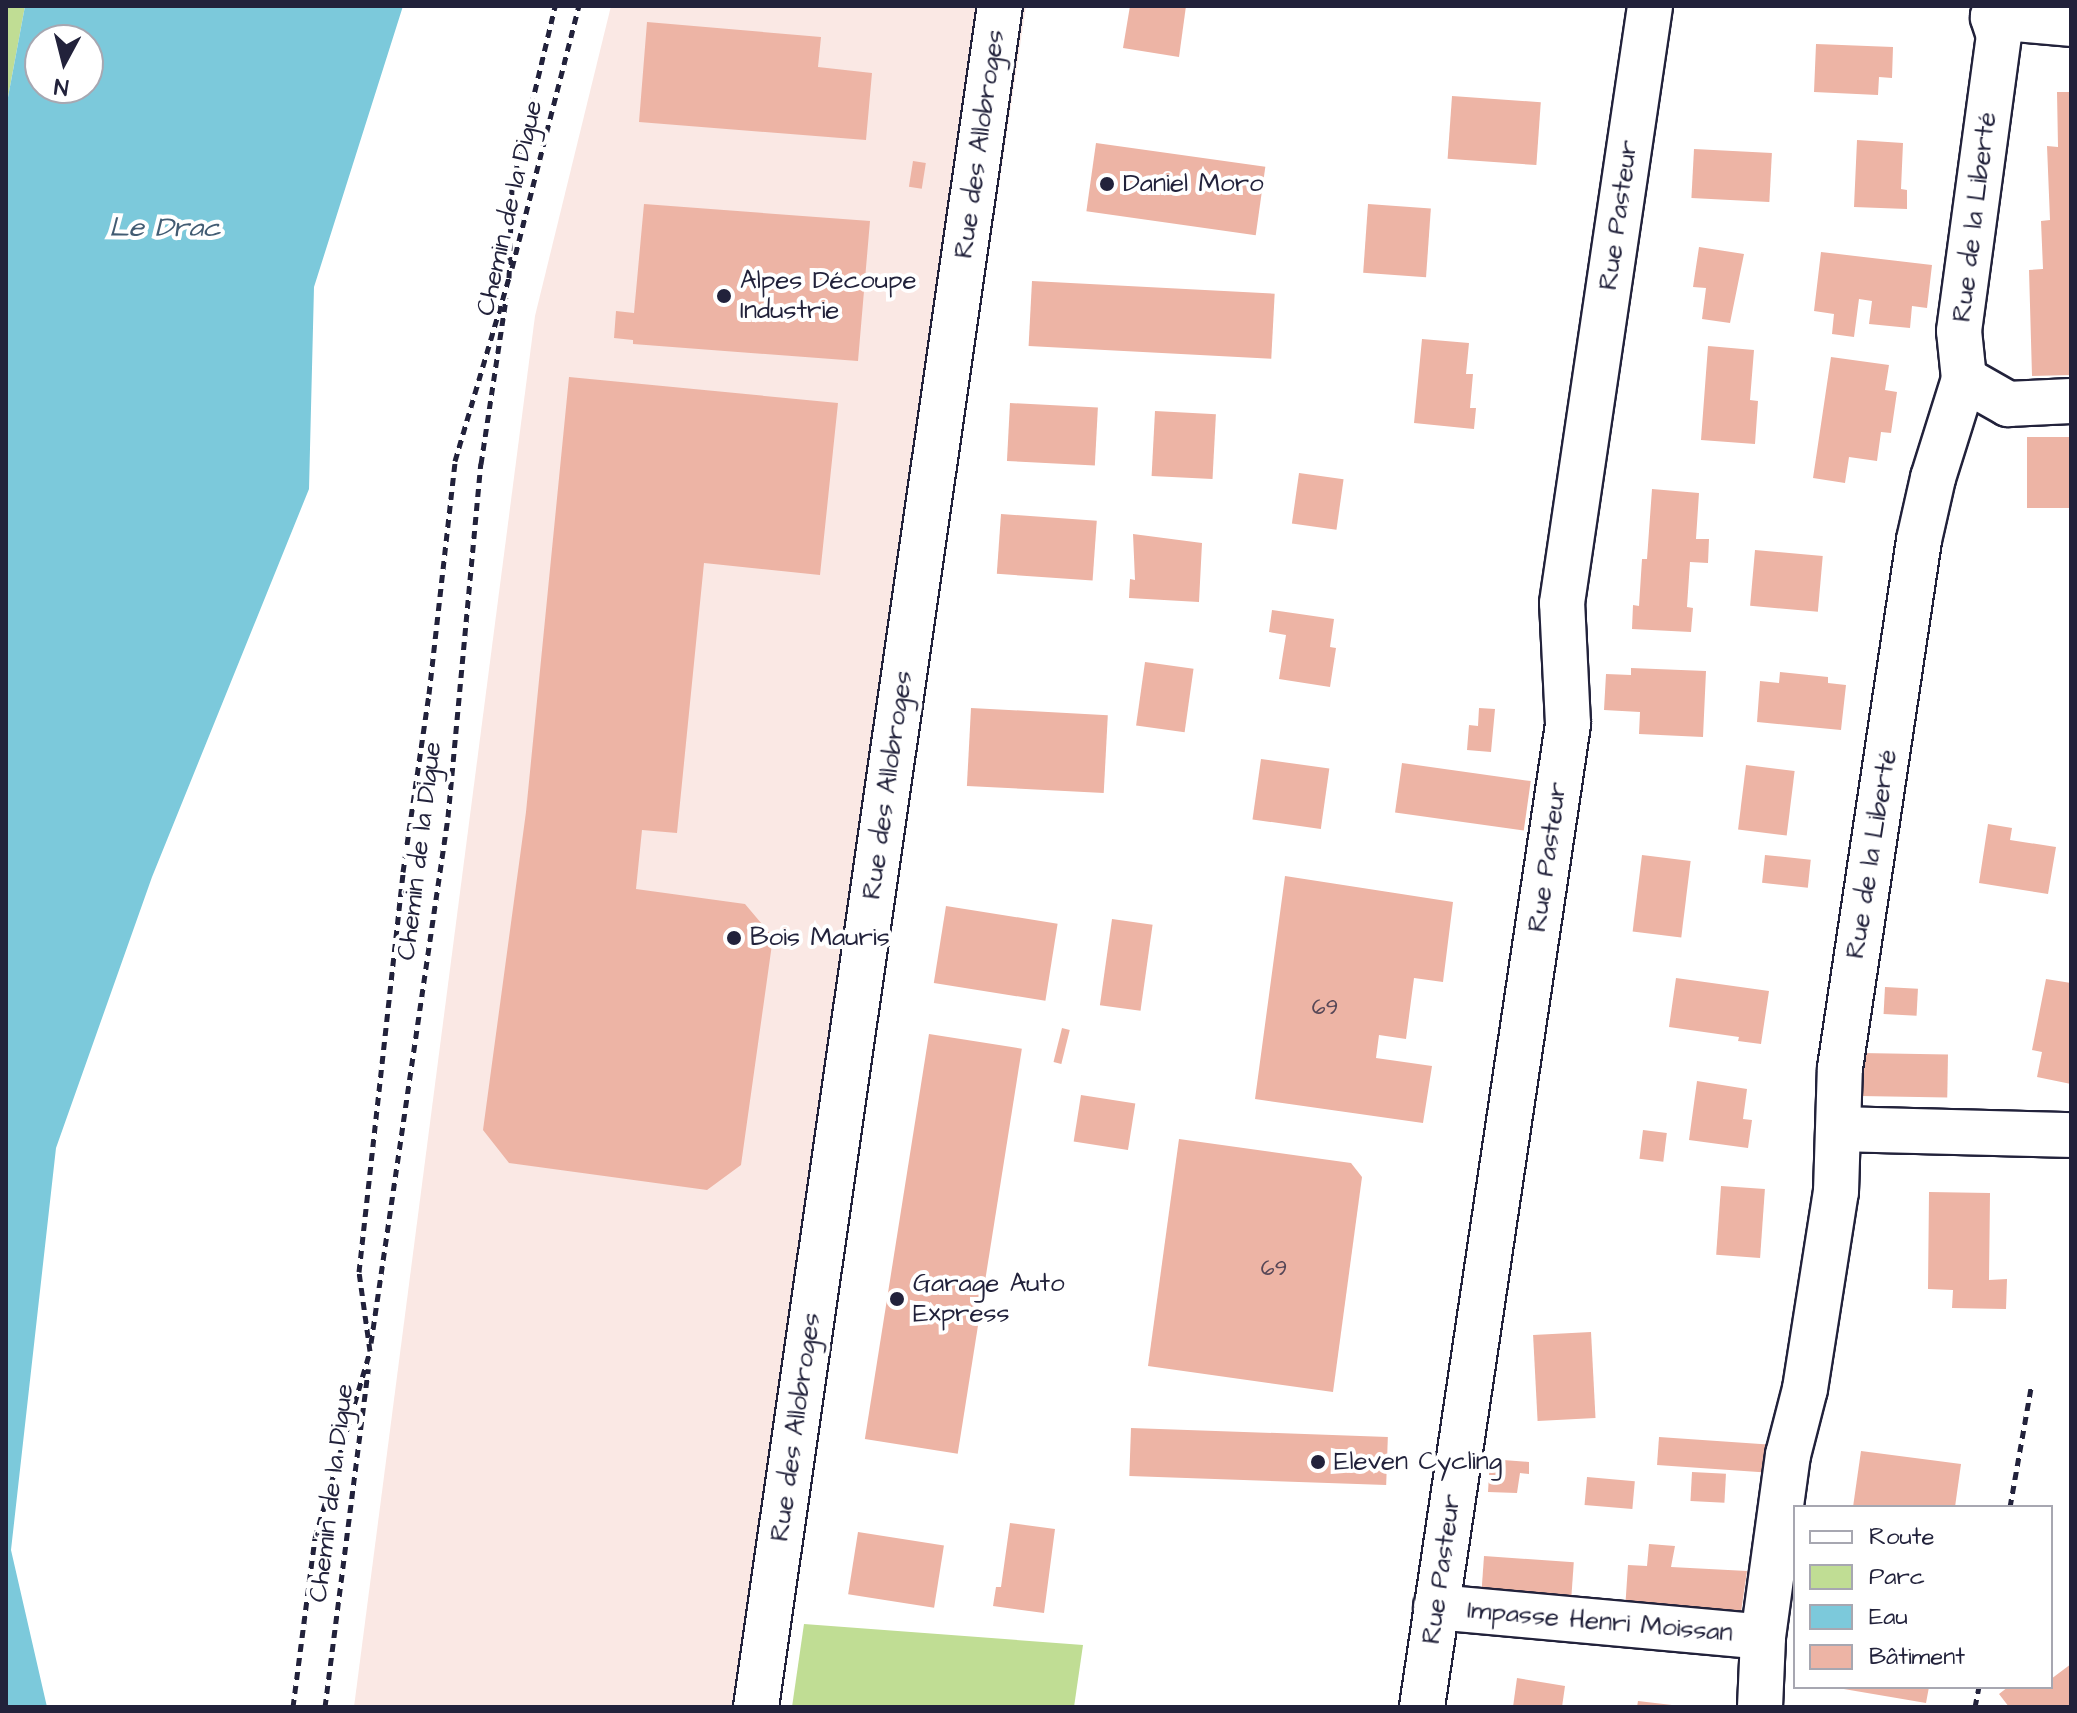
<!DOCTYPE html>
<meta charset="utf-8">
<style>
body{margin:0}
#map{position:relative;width:2077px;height:1713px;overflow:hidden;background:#fff;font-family:"Architects Daughter",sans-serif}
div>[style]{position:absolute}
.built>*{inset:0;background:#fae8e4}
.green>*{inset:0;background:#c0dd94}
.water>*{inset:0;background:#7cc9db}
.building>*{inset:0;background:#edb4a5;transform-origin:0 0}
.path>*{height:5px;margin-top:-2.5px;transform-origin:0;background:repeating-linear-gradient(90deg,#22223b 0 8px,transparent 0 14px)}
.roads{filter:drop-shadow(2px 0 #22223b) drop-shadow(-2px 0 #22223b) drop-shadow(0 2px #22223b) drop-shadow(0 -2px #22223b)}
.minor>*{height:44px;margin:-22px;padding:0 22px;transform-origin:22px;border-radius:22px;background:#fff}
.dots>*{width:22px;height:22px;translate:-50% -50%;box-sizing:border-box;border:4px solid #fff;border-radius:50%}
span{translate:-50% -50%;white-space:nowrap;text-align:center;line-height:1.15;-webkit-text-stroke:8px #fff;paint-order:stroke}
.number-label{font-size:22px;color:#554656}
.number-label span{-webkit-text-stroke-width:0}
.street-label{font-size:26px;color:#22223b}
.poi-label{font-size:26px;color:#22223b}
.left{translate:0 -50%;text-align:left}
.water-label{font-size:28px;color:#425c73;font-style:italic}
.frame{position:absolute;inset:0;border:8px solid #22223b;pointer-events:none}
.legend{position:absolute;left:1793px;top:1505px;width:260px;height:184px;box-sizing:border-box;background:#fff;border:2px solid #a7a7b1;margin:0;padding:10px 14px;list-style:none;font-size:24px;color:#22223b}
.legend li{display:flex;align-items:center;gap:16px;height:40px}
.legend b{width:40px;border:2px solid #a7a7b1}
.north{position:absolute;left:24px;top:24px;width:80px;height:80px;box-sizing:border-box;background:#fff;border:2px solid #a7a7b1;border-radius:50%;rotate:187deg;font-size:22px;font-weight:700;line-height:32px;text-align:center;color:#22223b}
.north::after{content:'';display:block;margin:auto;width:28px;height:36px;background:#22223b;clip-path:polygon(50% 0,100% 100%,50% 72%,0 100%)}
</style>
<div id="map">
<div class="built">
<div style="clip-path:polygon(611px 6px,1026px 6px,770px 1707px,354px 1707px,535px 316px)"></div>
</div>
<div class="green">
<div style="clip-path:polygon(6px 6px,25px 6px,6px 108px)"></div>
<div style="clip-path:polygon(804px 1624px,1083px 1645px,1074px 1707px,792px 1707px)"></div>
</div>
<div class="water">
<div style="clip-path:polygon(evenodd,25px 6px,403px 6px,314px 287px,309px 489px,152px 877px,56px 1148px,11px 1550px,47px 1707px,6px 1707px,6px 108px,25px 6px,40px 40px,88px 40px,88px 88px,40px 88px,40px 40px)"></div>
</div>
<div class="building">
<div style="clip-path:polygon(1130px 6px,1186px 6px,1179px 57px,1123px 48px)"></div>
<div style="clip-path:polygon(647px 22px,821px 37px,818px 67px,872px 73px,866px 140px,639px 122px)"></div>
<div style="clip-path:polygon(1816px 44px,1893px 47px,1892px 78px,1879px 77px,1878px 95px,1814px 92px)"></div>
<div style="clip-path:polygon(2057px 92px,2071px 92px,2071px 375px,2032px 376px,2029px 270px,2043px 269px,2041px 221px,2050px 220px,2047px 146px,2058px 147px)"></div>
<div style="left:1452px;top:96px;width:89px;height:63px;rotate:4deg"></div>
<div style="clip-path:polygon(1857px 140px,1903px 143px,1901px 189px,1907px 190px,1907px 209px,1854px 207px)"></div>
<div style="left:1096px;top:143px;width:171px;height:69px;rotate:8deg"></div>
<div style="left:1694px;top:149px;width:78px;height:49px;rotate:3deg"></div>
<div style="left:913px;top:161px;width:13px;height:26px;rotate:9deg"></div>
<div style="clip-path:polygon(644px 204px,870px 221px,858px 361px,633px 344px,633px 340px,614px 338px,616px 311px,634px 313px)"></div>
<div style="left:1368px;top:204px;width:63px;height:69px;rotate:4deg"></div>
<div style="clip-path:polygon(1699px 247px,1744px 254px,1730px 323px,1702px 319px,1706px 288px,1693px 287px)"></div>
<div style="clip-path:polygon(1821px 252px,1932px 265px,1927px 308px,1912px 306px,1910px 328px,1869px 324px,1872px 301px,1859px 299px,1854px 337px,1832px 334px,1834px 314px,1814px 311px)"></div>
<div style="left:1032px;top:281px;width:243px;height:65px;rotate:3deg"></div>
<div style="clip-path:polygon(1422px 339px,1469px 343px,1466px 374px,1473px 374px,1470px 408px,1476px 408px,1474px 429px,1414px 423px)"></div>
<div style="clip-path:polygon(1708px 346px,1754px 350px,1750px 400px,1758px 401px,1755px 444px,1701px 440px)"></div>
<div style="clip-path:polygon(1831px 357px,1889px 365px,1885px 390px,1897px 392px,1891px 433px,1881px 432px,1877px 461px,1849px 457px,1845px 483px,1813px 478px)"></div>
<div style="clip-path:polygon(569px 377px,838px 403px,820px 575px,704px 563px,677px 833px,642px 830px,636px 889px,745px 904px,773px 937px,741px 1165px,707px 1190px,509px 1163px,483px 1130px,526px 812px)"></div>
<div style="left:1010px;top:403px;width:88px;height:58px;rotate:3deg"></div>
<div style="left:1155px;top:411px;width:61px;height:65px;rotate:3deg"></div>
<div style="left:2071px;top:437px;width:71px;height:44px;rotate:90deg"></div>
<div style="left:1299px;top:473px;width:45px;height:51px;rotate:8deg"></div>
<div style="clip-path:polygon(1652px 489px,1699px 493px,1696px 539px,1709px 539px,1708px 563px,1690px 562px,1687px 607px,1693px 608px,1691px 632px,1632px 629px,1633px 605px,1639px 606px,1642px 559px,1647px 559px)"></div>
<div style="left:1001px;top:514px;width:96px;height:60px;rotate:4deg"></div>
<div style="clip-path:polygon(1133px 534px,1202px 543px,1199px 602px,1129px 598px,1130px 579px,1135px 580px)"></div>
<div style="left:1755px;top:550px;width:68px;height:56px;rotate:5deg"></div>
<div style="clip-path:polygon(1272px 610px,1334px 619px,1330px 647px,1336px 648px,1330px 687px,1279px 679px,1286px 635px,1269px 632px)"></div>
<div style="left:1145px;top:662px;width:49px;height:64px;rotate:8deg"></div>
<div style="clip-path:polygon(1631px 668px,1706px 671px,1703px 737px,1639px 734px,1640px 712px,1604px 710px,1606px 674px,1631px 675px)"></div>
<div style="clip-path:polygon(1780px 672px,1828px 677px,1828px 683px,1846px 685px,1841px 730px,1757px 722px,1760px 681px,1779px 683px)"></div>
<div style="left:971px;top:708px;width:137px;height:78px;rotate:3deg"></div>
<div style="clip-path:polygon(1479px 708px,1495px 709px,1491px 752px,1467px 750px,1469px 725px,1478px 726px)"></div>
<div style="left:1261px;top:759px;width:69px;height:61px;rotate:8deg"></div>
<div style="left:1402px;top:763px;width:130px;height:50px;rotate:8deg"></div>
<div style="left:1746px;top:765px;width:49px;height:65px;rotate:7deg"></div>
<div style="clip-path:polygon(1988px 824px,2012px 828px,2010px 840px,2056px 847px,2048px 894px,1979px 883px)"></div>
<div style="left:1642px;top:855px;width:49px;height:77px;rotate:7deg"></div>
<div style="left:1765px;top:855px;width:46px;height:28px;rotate:6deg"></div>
<div style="clip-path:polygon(1285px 876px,1453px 902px,1443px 982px,1414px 978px,1406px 1039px,1379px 1035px,1376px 1058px,1432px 1066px,1423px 1123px,1255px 1099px)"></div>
<div style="left:946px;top:906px;width:113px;height:78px;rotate:9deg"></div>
<div style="left:1112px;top:919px;width:41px;height:87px;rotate:8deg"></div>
<div style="clip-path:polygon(1676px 978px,1769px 991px,1761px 1044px,1738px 1041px,1739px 1037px,1669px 1027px)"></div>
<div style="clip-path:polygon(2046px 979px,2071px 983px,2071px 1084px,2037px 1077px,2042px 1052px,2032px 1050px)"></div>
<div style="left:1885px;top:987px;width:33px;height:27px;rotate:3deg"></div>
<div style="left:1062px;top:1028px;width:8px;height:35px;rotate:14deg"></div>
<div style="left:929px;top:1034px;width:94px;height:410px;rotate:9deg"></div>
<div style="left:1861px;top:1053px;width:87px;height:43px;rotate:1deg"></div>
<div style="clip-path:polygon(1697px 1081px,1747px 1089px,1743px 1119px,1752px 1120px,1748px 1148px,1689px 1140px)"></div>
<div style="left:1081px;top:1095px;width:55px;height:47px;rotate:9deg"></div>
<div style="left:1643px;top:1130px;width:24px;height:29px;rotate:7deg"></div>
<div style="clip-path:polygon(1179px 1139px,1351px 1163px,1362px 1177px,1333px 1392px,1148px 1366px)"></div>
<div style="left:1721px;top:1186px;width:44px;height:69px;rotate:4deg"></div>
<div style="clip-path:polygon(1929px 1192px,1990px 1193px,1989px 1280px,2007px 1279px,2006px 1309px,1952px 1308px,1953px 1290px,1928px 1289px)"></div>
<div style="left:1591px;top:1332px;width:86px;height:58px;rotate:87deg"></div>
<div style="left:1131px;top:1428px;width:257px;height:48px;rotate:2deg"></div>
<div style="left:1659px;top:1437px;width:109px;height:28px;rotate:4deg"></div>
<div style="clip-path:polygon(1861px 1451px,1961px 1464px,1955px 1507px,1853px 1507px)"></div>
<div style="clip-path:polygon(1490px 1459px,1529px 1462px,1529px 1474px,1520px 1473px,1517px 1493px,1488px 1492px)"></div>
<div style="left:1692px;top:1472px;width:34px;height:29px;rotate:3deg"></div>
<div style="left:1587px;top:1477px;width:48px;height:28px;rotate:5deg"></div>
<div style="clip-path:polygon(1010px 1523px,1055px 1529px,1044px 1613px,993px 1606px,996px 1587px,1001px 1587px)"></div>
<div style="left:858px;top:1532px;width:87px;height:63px;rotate:9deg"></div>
<div style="clip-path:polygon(1649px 1544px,1675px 1546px,1671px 1567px,1747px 1571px,1740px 1619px,1625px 1610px,1628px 1565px,1647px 1566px)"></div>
<div style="left:1484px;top:1556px;width:90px;height:45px;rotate:4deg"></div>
<div style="clip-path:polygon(2071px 1664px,2071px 1707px,2009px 1707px,1999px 1694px,2008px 1687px,2051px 1687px,2051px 1679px)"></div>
<div style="clip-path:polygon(1517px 1678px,1565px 1686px,1562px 1707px,1513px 1707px)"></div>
<div style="clip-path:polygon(1832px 1687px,1929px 1687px,1926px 1703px)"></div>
<div style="clip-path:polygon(1638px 1701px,1672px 1705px,1672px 1707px,1637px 1707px)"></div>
</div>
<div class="path">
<div style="left:512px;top:268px;width:270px;rotate:-75.7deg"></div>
<div style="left:371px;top:1343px;width:532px;rotate:-81.67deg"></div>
<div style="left:448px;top:817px;width:355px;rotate:-84.7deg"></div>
<div style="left:481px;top:464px;width:168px;rotate:-81.4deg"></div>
<div style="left:2010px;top:1507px;width:121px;rotate:-80deg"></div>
<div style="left:293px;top:1707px;width:170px;rotate:-82.6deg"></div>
<div style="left:315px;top:1538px;width:195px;rotate:-73.6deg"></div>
<div style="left:370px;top:1351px;width:80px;rotate:-97.9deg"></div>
<div style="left:359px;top:1272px;width:402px;rotate:-83.7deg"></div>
<div style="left:403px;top:872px;width:180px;rotate:-81.7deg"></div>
<div style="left:429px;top:694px;width:234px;rotate:-83.6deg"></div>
<div style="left:455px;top:461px;width:191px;rotate:-73.6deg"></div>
<div style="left:509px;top:278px;width:91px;rotate:-88.1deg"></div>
<div style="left:512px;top:187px;width:186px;rotate:-76.6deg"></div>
<div style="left:325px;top:1707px;width:341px;rotate:-82.7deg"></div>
<div style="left:1975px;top:1707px;width:20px;rotate:-79deg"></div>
</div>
<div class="roads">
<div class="minor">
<div style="left:1993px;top:17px;width:78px;rotate:5.1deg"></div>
<div style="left:1964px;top:379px;width:51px;rotate:29.6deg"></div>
<div style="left:2008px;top:404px;width:63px;rotate:-2.7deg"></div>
<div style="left:1840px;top:1129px;width:231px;rotate:1.5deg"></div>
<div style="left:1436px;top:1607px;width:328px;rotate:5.2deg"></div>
<div style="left:756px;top:1707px;width:1718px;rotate:-81.84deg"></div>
<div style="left:1422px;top:1707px;width:994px;rotate:-81.55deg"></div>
<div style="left:1568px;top:724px;width:121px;rotate:-92.8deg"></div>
<div style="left:1562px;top:603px;width:603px;rotate:-81.61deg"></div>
<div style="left:1760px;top:1707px;width:70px;rotate:-87.5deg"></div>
<div style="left:1763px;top:1637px;width:184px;rotate:-82.2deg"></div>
<div style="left:1788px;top:1455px;width:68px;rotate:-75.6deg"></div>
<div style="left:1805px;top:1389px;width:199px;rotate:-81.1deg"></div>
<div style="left:1836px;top:1192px;width:124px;rotate:-88.2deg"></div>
<div style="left:1840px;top:1068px;width:534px;rotate:-81.49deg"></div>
<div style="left:1919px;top:540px;width:64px;rotate:-77.3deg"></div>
<div style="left:1933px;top:478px;width:104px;rotate:-72.6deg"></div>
<div style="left:1964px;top:379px;width:48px;rotate:-95.9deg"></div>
<div style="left:1959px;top:331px;width:298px;rotate:-82.3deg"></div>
<div style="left:1999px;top:36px;width:20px;rotate:-108deg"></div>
<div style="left:1993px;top:17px;width:11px;rotate:-75deg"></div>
</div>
</div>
<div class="dots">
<div style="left:1107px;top:184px;background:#22223b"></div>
<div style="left:724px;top:296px;background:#22223b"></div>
<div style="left:734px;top:938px;background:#22223b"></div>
<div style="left:897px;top:1299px;background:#22223b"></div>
<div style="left:1318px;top:1462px;background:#22223b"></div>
</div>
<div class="number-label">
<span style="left:1325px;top:1008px">69</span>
<span style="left:1274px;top:1269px">69</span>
</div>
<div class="street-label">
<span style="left:980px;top:144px;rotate:-82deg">Rue des Allobroges</span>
<span style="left:510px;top:208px;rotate:-77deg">Chemin de la Digue</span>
<span style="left:1619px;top:215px;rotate:-82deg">Rue Pasteur</span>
<span style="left:1975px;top:217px;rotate:-83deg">Rue de la Liberté</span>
<span style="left:888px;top:785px;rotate:-82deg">Rue des Allobroges</span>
<span style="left:420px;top:851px;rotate:-83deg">Chemin de la Digue</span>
<span style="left:1872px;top:854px;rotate:-81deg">Rue de la Liberté</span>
<span style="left:1548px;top:857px;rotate:-82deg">Rue Pasteur</span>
<span style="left:796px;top:1427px;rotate:-82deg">Rue des Allobroges</span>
<span style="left:332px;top:1493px;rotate:-83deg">Chemin de la Digue</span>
<span style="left:1442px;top:1569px;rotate:-82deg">Rue Pasteur</span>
<span style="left:1600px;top:1622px;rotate:5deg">Impasse Henri Moissan</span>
</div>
<div class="poi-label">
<span class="left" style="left:1123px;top:184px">Daniel Moro</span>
<span class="left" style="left:740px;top:296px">Alpes Découpe<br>Industrie</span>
<span class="left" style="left:750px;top:938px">Bois Mauris</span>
<span class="left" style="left:913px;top:1299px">Garage Auto<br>Express</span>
<span class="left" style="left:1334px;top:1462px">Eleven Cycling</span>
</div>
<div class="water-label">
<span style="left:165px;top:228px">Le Drac</span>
</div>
<div class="frame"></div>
<ul class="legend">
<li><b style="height:10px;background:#fff"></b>Route</li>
<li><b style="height:22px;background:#c0dd94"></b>Parc</li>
<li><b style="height:22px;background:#7cc9db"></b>Eau</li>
<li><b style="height:22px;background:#edb4a5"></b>Bâtiment</li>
</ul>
<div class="north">N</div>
</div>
